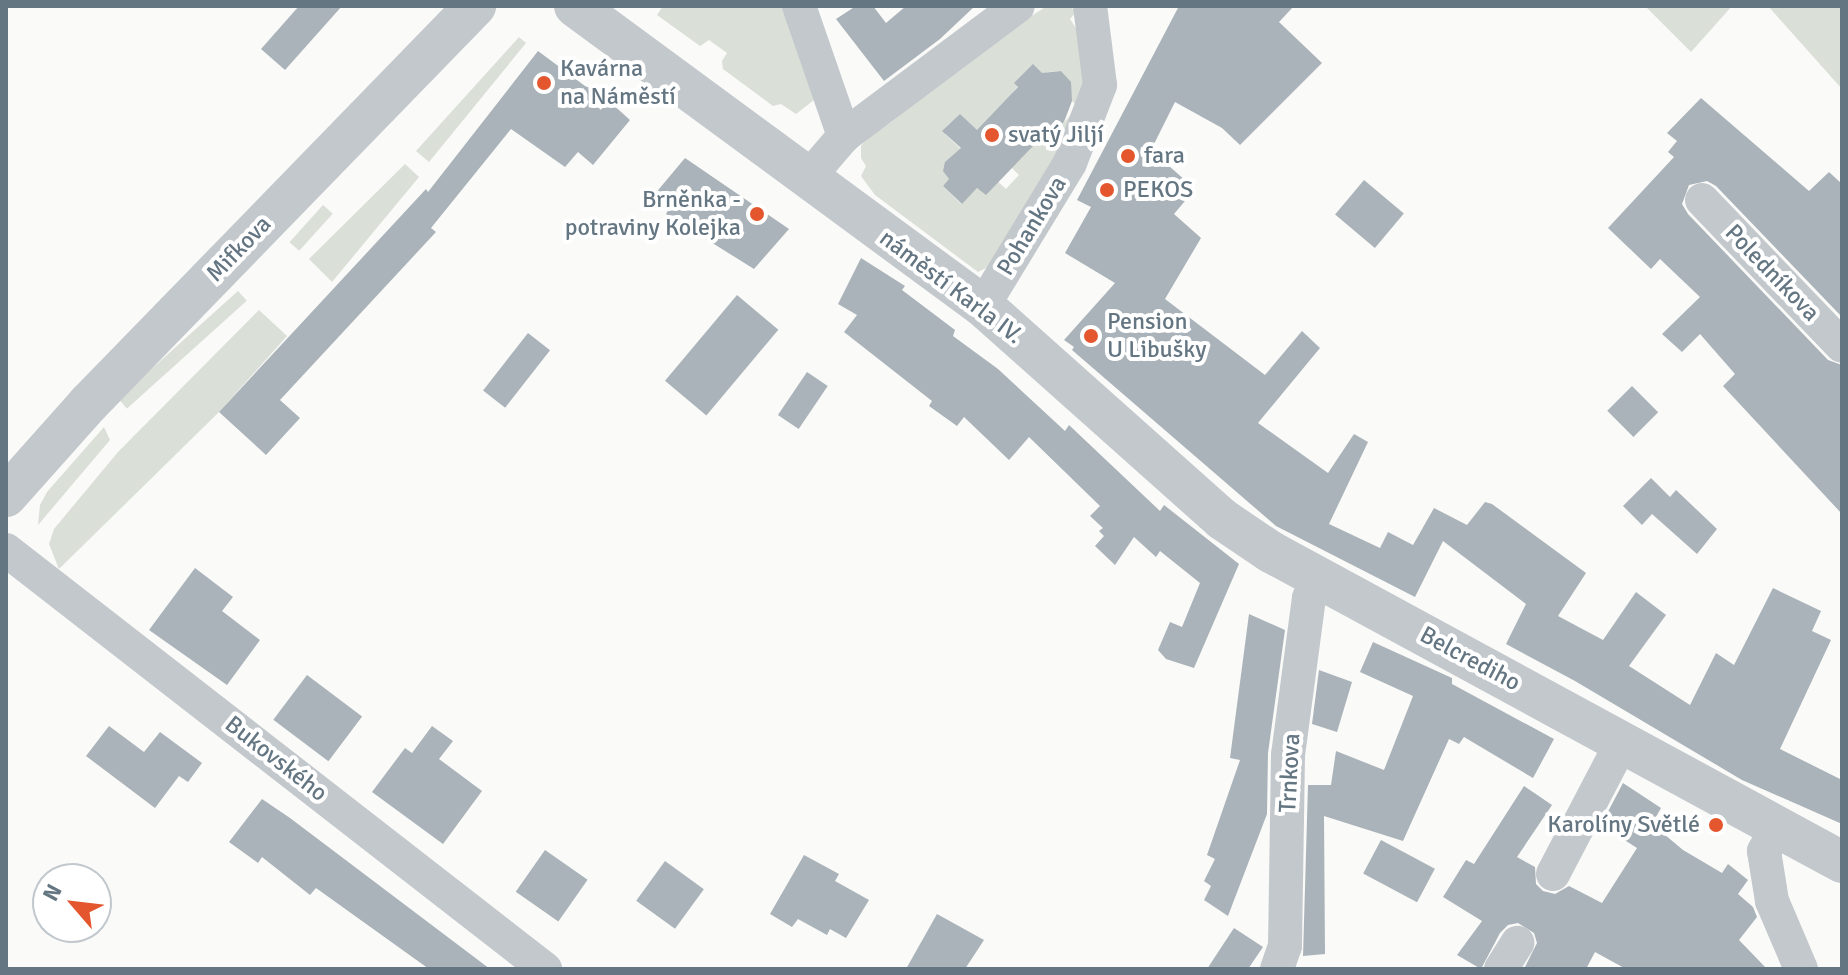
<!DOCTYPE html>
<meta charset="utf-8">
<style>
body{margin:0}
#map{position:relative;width:1848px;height:975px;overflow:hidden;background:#fafaf8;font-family:Signika,sans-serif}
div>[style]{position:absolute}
.green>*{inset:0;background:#dadfd7;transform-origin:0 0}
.building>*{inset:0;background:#aab3b9;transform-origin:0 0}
.minor>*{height:34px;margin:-17px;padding:0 17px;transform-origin:17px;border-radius:17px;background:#c3c8cc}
.tertiary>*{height:42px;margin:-21px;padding:0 21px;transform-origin:21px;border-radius:21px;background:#c3c8cc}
.dots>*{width:22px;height:22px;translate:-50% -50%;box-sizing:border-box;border:4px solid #fff;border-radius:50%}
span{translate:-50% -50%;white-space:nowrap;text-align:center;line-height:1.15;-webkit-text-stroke:8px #fff;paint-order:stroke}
.poi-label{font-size:24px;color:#657683}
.left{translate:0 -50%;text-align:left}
.right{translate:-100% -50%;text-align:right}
.street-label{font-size:24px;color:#657683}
.frame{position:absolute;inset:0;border:8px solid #657683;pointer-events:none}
.north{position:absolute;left:32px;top:863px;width:80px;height:80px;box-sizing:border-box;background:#fff;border:2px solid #c1c8cd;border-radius:50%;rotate:298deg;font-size:22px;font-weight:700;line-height:32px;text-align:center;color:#657683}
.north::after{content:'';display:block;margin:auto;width:28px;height:36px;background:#e4572e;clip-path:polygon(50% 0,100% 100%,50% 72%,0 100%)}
</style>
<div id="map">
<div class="green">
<div style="clip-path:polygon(663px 6px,784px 6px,814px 100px,796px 114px,781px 104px,773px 106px,723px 69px,722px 61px,727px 53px,709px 40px,700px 46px,657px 15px)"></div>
<div style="clip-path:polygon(evenodd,1047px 6px,1070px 6px,1076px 12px,1070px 19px,1079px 33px,1085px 83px,1079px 118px,992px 265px,978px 272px,875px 195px,861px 176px,866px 166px,861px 158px,861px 146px,873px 130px,890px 123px,957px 63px,1047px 6px,1061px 71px,1071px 83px,1067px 96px,1078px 107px,1061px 126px,1051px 121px,1043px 130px,1044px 136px,1021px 153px,1022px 159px,1017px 156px,1009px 165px,1019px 175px,1006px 189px,995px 179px,987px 194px,977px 188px,961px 204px,943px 186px,951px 177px,949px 158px,963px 151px,945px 134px,946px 127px,960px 115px,980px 133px,1018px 86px,1048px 72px,1061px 71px)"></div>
<div style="clip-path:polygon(1645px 6px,1732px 6px,1691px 52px)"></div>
<div style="clip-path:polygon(1768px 6px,1842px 6px,1842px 89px)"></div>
<div style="clip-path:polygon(519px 37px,526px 43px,429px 162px,416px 151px)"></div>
<div style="clip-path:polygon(405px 164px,419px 177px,332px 282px,309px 259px)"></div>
<div style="left:323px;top:205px;width:13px;height:50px;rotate:42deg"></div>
<div style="left:238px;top:291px;width:13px;height:161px;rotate:48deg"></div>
<div style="clip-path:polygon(259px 310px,287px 336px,219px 412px,59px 569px,49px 544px,54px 529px,118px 452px)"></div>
<div style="clip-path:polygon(104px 427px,110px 440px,38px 525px,40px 505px,47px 492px)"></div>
</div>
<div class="building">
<div style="clip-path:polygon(299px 6px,342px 6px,285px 70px,261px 49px)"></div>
<div style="clip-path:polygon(856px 6px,873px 6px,886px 23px,906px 6px,975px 6px,940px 39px,884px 81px,836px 19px)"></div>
<div style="clip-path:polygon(1179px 6px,1294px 6px,1279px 22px,1322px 63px,1240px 145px,1222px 128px,1175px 102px,1151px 150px,1195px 189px,1174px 214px,1201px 238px,1165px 299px,1265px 375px,1302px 331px,1320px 348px,1258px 423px,1328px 473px,1354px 434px,1368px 442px,1329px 524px,1380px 548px,1388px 532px,1413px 545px,1434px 508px,1467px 525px,1485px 502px,1492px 504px,1586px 573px,1558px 616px,1603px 640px,1636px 592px,1666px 615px,1629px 666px,1690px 705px,1716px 653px,1734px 665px,1773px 588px,1821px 611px,1812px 631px,1831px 640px,1780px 749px,1842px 780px,1842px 824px,1742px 780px,1575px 681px,1506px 644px,1526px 604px,1443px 541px,1415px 597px,1276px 526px,1072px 350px,1074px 347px,1064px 340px,1115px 283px,1065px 253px,1091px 207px,1077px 200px)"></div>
<div style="clip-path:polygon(538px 51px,585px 86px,599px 92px,630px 120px,593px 165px,578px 152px,565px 167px,511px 129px,431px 228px,436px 232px,280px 400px,300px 418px,266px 455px,219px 412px,426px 189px,428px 192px)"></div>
<div style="clip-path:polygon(1033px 64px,1042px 73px,1061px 71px,1071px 82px,1072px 101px,1064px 122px,1060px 126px,1056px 122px,986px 195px,977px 188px,962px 204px,943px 186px,949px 179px,943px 171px,945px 162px,961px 148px,942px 131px,960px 114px,977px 130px,1018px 87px,1014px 83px)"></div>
<div style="clip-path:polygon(1701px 98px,1809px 191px,1829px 172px,1842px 184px,1842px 317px,1716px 186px,1707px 181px,1689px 185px,1682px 204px,1688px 214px,1828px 360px,1842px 365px,1842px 514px,1723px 386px,1735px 374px,1700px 334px,1682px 352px,1662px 334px,1700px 297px,1660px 259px,1651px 269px,1608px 228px,1674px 157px,1668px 152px,1677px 141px,1667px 133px)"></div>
<div style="clip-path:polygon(685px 158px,789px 229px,754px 269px,666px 214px,670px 207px,654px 195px)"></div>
<div style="left:1364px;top:180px;width:52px;height:45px;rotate:40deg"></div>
<div style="clip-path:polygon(861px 258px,905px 286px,902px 290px,955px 330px,953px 336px,998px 369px,1065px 431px,1069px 425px,1160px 511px,1164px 505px,1239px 564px,1194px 668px,1166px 659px,1158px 650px,1170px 622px,1182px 627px,1200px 583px,1160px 551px,1156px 557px,1134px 537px,1115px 565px,1095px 546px,1104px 536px,1099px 531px,1103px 528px,1090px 516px,1100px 506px,1029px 437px,1009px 460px,964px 417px,957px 426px,929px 406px,932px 401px,844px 332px,857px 315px,838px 304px)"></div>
<div style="left:737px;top:295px;width:54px;height:112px;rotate:40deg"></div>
<div style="left:528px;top:333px;width:28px;height:73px;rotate:38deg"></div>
<div style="left:807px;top:372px;width:25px;height:52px;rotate:34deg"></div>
<div style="left:1632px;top:386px;width:37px;height:35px;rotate:45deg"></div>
<div style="clip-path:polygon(1651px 478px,1670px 497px,1676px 490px,1717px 529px,1697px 554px,1652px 514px,1642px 525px,1623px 506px)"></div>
<div style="clip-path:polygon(195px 568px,233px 597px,222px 611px,260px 640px,227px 685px,149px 630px)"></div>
<div style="clip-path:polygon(1249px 614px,1285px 630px,1268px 753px,1267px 814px,1228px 916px,1204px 900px,1211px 886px,1204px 881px,1215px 859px,1207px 855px,1240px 760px,1230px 758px)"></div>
<div style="clip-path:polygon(1373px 642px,1452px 678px,1452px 684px,1554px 739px,1533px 778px,1464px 737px,1459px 744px,1449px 739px,1403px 841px,1324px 816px,1325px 954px,1303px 956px,1308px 785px,1331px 785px,1336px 751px,1384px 770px,1413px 696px,1360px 672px)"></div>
<div style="clip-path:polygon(1319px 670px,1352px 682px,1337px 732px,1312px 724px)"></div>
<div style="left:307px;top:675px;width:69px;height:56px;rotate:37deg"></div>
<div style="clip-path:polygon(109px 726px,144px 752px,160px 732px,202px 763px,188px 782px,179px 776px,155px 808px,86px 756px)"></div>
<div style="clip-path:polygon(432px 726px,453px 741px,439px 759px,482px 791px,443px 844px,372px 792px,405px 748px,412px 753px)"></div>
<div style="clip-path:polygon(1623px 783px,1661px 808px,1652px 824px,1683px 850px,1722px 873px,1728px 864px,1748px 880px,1738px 894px,1753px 907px,1757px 917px,1739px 940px,1767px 969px,1626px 969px,1595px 952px,1586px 969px,1524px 969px,1537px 943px,1534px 933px,1518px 923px,1508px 925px,1500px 933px,1481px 969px,1457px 955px,1482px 921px,1443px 897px,1466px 860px,1474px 864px,1524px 786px,1552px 805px,1517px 857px,1535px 867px,1536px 884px,1543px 891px,1555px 894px,1569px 886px,1602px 903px,1637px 848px,1601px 825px)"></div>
<div style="clip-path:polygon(262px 799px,290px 818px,490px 969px,429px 969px,316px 888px,310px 895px,262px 857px,258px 863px,229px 842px)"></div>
<div style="left:1381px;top:840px;width:61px;height:38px;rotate:28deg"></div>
<div style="left:545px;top:850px;width:52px;height:51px;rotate:35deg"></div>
<div style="clip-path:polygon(804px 855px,839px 874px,835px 881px,869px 900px,846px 938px,830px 929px,827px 935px,798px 919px,792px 927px,770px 914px)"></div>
<div style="left:665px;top:861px;width:48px;height:49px;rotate:36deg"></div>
<div style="clip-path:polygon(937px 914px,984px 940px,965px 969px,906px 969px)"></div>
<div style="clip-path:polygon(1234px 928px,1263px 947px,1248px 969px,1207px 969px)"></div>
</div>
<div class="minor">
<div style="left:799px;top:6px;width:138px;rotate:70.9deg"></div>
<div style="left:808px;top:178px;width:55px;rotate:-49.4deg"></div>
<div style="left:844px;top:136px;width:217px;rotate:-36.8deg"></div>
<div style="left:1702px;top:200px;width:202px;rotate:46.2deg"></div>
<div style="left:983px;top:306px;width:167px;rotate:-58.7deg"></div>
<div style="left:1070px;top:163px;width:84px;rotate:-69deg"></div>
<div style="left:1100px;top:85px;width:80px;rotate:-97.2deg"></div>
<div style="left:6px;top:550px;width:683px;rotate:37.86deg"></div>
<div style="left:1778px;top:825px;width:30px;rotate:118deg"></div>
<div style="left:1764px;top:851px;width:51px;rotate:80.9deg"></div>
<div style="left:1772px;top:901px;width:74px;rotate:66.9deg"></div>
<div style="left:1553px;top:874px;width:149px;rotate:-62.4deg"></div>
<div style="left:1277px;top:969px;width:24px;rotate:-71deg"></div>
<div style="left:1285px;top:946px;width:191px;rotate:-89.1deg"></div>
<div style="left:1288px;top:755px;width:158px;rotate:-82.4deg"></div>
<div style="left:1309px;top:598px;width:21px;rotate:-67deg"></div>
<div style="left:1501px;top:969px;width:31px;rotate:-58deg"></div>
</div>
<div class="tertiary">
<div style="left:575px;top:6px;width:506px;rotate:36.33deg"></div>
<div style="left:983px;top:306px;width:320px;rotate:41.7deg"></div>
<div style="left:1222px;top:519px;width:59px;rotate:34deg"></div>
<div style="left:1271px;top:552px;width:650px;rotate:28.5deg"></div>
<div style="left:6px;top:496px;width:125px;rotate:-48.3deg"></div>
<div style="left:89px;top:403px;width:554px;rotate:-45.8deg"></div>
</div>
<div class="dots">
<div style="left:544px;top:83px;background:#e4572e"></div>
<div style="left:992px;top:135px;background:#e4572e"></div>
<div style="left:1128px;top:156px;background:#e4572e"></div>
<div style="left:1107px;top:190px;background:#e4572e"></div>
<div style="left:757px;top:214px;background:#e4572e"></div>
<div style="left:1091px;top:336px;background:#e4572e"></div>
<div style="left:1716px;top:825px;background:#e4572e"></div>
</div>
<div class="poi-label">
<span class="left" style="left:560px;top:83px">Kavárna<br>na Náměstí</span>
<span class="left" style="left:1008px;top:135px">svatý Jiljí</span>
<span class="left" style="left:1144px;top:156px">fara</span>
<span class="left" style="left:1123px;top:190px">PEKOS</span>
<span class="right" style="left:741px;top:214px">Brněnka -<br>potraviny Kolejka</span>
<span class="left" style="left:1107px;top:336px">Pension<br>U Libušky</span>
<span class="right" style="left:1700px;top:825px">Karolíny Světlé</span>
</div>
<div class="street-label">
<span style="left:1032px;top:226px;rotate:-59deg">Pohankova</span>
<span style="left:239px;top:249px;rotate:-46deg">Mifkova</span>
<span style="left:1772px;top:273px;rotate:46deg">Poledníkova</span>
<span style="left:951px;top:287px;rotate:37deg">náměstí Karla IV.</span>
<span style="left:1470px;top:659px;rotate:28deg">Belcrediho</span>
<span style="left:276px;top:759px;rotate:38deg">Bukovského</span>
<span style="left:1290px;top:773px;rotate:-87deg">Trnkova</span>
</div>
<div class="frame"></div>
<div class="north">N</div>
</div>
